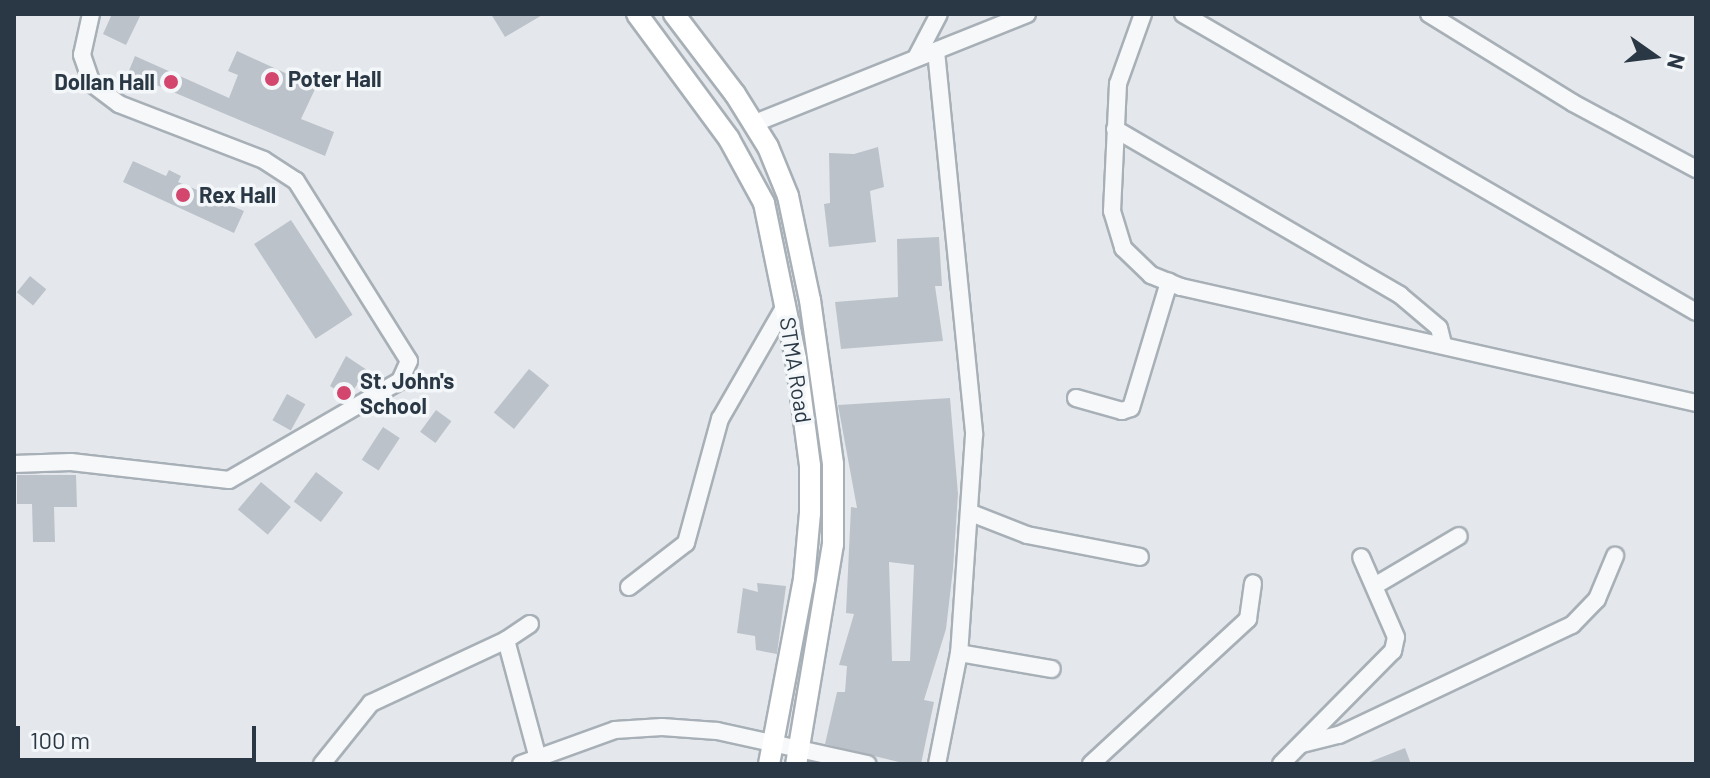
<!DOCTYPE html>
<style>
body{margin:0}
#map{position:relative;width:1710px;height:778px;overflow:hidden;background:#e4e8ec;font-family:Barlow,sans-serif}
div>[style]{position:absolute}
.building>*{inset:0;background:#bbc2ca;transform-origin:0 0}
.roads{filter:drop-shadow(2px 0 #a8b0b7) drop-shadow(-2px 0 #a8b0b7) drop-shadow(0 2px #a8b0b7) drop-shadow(0 -2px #a8b0b7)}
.minor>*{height:16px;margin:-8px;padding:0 8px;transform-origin:8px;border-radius:8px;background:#f7f8fa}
.major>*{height:20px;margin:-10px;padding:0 10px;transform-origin:10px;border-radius:10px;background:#fff}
.dots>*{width:22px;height:22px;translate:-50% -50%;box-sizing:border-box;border:4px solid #f4f7f9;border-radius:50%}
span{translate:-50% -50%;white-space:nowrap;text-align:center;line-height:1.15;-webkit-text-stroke:7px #f4f7f9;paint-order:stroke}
.poi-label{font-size:22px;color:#2a3845;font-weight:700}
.left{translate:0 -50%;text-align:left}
.right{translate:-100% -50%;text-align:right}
.street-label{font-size:22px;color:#2a3845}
.frame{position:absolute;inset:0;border:16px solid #2a3845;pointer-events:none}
.north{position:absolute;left:1614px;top:16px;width:80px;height:80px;-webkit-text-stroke:6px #f4f7f9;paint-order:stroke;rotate:104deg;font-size:22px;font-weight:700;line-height:32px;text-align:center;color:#2a3845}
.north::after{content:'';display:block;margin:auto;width:28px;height:36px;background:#2a3845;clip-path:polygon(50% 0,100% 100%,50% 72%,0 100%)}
.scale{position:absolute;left:16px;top:726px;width:240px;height:36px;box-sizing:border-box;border:4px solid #2a3845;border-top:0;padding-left:10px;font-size:24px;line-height:28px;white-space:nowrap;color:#2a3845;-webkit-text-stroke:6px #f4f7f9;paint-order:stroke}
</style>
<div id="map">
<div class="building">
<div style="clip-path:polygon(112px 14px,141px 14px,126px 45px,103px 34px)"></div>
<div style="clip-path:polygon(491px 14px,544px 14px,505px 37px)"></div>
<div style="clip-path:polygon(237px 51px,316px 87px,301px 119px,334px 132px,325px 156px,128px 73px,135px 56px,229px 98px,238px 75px,228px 71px)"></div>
<div style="clip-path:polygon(878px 147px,884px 187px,870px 191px,876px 242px,829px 247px,824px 204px,830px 203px,829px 153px,854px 154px)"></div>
<div style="clip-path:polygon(133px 161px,166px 176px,169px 170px,181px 176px,178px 182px,202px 192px,205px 185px,218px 191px,214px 198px,244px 211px,234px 233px,123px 182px)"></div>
<div style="left:291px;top:220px;width:113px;height:44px;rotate:57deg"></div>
<div style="clip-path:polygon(939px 237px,942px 286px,935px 286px,943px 341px,841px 349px,835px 302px,898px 297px,897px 239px)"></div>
<div style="left:30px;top:276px;width:21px;height:21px;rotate:39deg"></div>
<div style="clip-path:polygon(346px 356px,367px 370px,348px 398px,330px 386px)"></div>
<div style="left:529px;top:369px;width:26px;height:56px;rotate:39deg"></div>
<div style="left:287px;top:394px;width:21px;height:30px;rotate:29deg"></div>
<div style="clip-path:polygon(evenodd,950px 398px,958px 494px,953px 569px,946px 629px,924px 700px,934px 702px,921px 764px,907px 764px,825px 744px,837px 692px,845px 692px,847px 666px,839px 665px,854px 614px,846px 613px,851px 507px,857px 508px,838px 405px,950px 398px,889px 562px,914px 565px,910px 661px,892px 661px,889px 562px)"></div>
<div style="left:436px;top:410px;width:19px;height:27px;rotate:36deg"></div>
<div style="left:383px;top:427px;width:20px;height:39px;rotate:33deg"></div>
<div style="left:316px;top:472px;width:34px;height:37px;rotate:37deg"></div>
<div style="clip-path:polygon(17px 475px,76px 475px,77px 507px,54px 507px,55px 542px,33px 542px,32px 504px,17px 504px)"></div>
<div style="left:261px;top:482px;width:39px;height:36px;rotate:40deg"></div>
<div style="clip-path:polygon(757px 583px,786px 586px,777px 654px,756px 650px,755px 636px,737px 633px,743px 588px,758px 592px)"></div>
<div style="clip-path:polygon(1405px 748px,1411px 764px,1368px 764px,1367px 763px)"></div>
</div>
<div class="roads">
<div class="minor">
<div style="left:1143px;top:14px;width:74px;rotate:109.7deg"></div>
<div style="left:1118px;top:84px;width:127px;rotate:92.7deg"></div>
<div style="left:1112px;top:211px;width:39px;rotate:73deg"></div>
<div style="left:1123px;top:248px;width:39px;rotate:44deg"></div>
<div style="left:1151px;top:275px;width:32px;rotate:22deg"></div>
<div style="left:1181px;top:287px;width:528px;rotate:12.69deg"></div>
<div style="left:1183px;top:14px;width:593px;rotate:30.15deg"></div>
<div style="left:1429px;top:14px;width:169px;rotate:31.7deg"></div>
<div style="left:1573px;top:103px;width:140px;rotate:28.2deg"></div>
<div style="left:936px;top:51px;width:386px;rotate:84.3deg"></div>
<div style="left:974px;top:435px;width:219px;rotate:93.9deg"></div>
<div style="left:959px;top:653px;width:113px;rotate:101.2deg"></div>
<div style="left:917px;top:56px;width:47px;rotate:-62.4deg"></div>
<div style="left:755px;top:123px;width:293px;rotate:-21.8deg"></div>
<div style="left:1115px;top:129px;width:330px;rotate:30.2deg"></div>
<div style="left:1400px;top:295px;width:51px;rotate:40.2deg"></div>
<div style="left:1439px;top:328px;width:16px;rotate:76deg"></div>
<div style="left:1076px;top:398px;width:48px;rotate:15.8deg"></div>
<div style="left:1122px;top:411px;width:9px;rotate:-18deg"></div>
<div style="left:1131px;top:408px;width:132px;rotate:-73.2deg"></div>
<div style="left:14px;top:464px;width:57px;rotate:-2deg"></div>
<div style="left:71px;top:462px;width:159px;rotate:6.5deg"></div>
<div style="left:229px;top:480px;width:198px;rotate:-30.1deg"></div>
<div style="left:400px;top:381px;width:22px;rotate:-66deg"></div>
<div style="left:409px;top:361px;width:213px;rotate:-122.1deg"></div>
<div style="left:296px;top:181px;width:38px;rotate:-147deg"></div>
<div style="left:264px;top:160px;width:155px;rotate:-158.9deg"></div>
<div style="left:119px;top:104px;width:34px;rotate:-143deg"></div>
<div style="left:92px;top:84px;width:31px;rotate:-109deg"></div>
<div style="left:82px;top:55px;width:42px;rotate:-77.6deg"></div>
<div style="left:971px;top:513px;width:60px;rotate:21.4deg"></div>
<div style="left:1027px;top:535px;width:115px;rotate:11deg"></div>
<div style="left:1376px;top:585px;width:96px;rotate:-30.6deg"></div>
<div style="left:629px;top:587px;width:72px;rotate:-37.7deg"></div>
<div style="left:686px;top:543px;width:129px;rotate:-74.7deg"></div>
<div style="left:720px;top:419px;width:133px;rotate:-60.1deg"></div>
<div style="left:530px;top:624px;width:29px;rotate:146deg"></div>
<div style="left:506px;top:640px;width:119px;rotate:74.9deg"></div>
<div style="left:959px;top:653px;width:94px;rotate:9.8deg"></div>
<div style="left:1302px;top:744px;width:38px;rotate:-14deg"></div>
<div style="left:1339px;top:735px;width:258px;rotate:-25.3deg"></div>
<div style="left:1572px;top:625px;width:36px;rotate:-46deg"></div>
<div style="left:1597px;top:599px;width:47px;rotate:-67.3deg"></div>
<div style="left:322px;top:764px;width:78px;rotate:-51.2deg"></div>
<div style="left:371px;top:703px;width:149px;rotate:-25deg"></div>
<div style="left:521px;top:764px;width:100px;rotate:-19.9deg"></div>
<div style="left:615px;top:730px;width:47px;rotate:-3.7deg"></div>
<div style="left:662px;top:727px;width:55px;rotate:4.2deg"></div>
<div style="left:717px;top:731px;width:154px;rotate:12.4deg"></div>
<div style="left:1091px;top:764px;width:214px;rotate:-42.7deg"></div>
<div style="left:1248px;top:619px;width:36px;rotate:-82deg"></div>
<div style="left:1281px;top:764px;width:159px;rotate:-45.3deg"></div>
<div style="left:1393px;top:651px;width:14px;rotate:-78deg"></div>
<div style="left:1396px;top:637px;width:87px;rotate:-113.6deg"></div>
</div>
<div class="major">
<div style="left:637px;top:14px;width:155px;rotate:53.6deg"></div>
<div style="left:729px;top:139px;width:73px;rotate:61.3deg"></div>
<div style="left:764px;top:203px;width:159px;rotate:78.4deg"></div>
<div style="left:796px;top:359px;width:108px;rotate:82.5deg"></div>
<div style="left:810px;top:466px;width:47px;rotate:90deg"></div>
<div style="left:810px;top:513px;width:66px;rotate:95.2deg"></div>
<div style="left:804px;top:579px;width:188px;rotate:100.7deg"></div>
<div style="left:674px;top:14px;width:101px;rotate:52.7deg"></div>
<div style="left:735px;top:94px;width:62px;rotate:58.1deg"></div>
<div style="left:768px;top:147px;width:53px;rotate:67.8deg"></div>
<div style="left:788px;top:196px;width:106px;rotate:78.1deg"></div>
<div style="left:810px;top:300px;width:166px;rotate:82deg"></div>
<div style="left:833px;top:464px;width:80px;rotate:90deg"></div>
<div style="left:833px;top:544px;width:223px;rotate:99.5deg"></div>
</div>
</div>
<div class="dots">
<div style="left:272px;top:79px;background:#d3476e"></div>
<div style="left:171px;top:82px;background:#d3476e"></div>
<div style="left:183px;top:195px;background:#d3476e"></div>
<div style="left:344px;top:393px;background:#d3476e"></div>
</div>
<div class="poi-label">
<span class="left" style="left:288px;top:79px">Poter Hall</span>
<span class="right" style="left:155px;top:82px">Dollan Hall</span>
<span class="left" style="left:199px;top:195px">Rex Hall</span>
<span class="left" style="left:360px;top:393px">St. John's<br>School</span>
</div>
<div class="street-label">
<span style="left:796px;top:370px;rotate:81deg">STMA Road</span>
</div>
<div class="frame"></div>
<div class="north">N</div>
<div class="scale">100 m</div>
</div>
